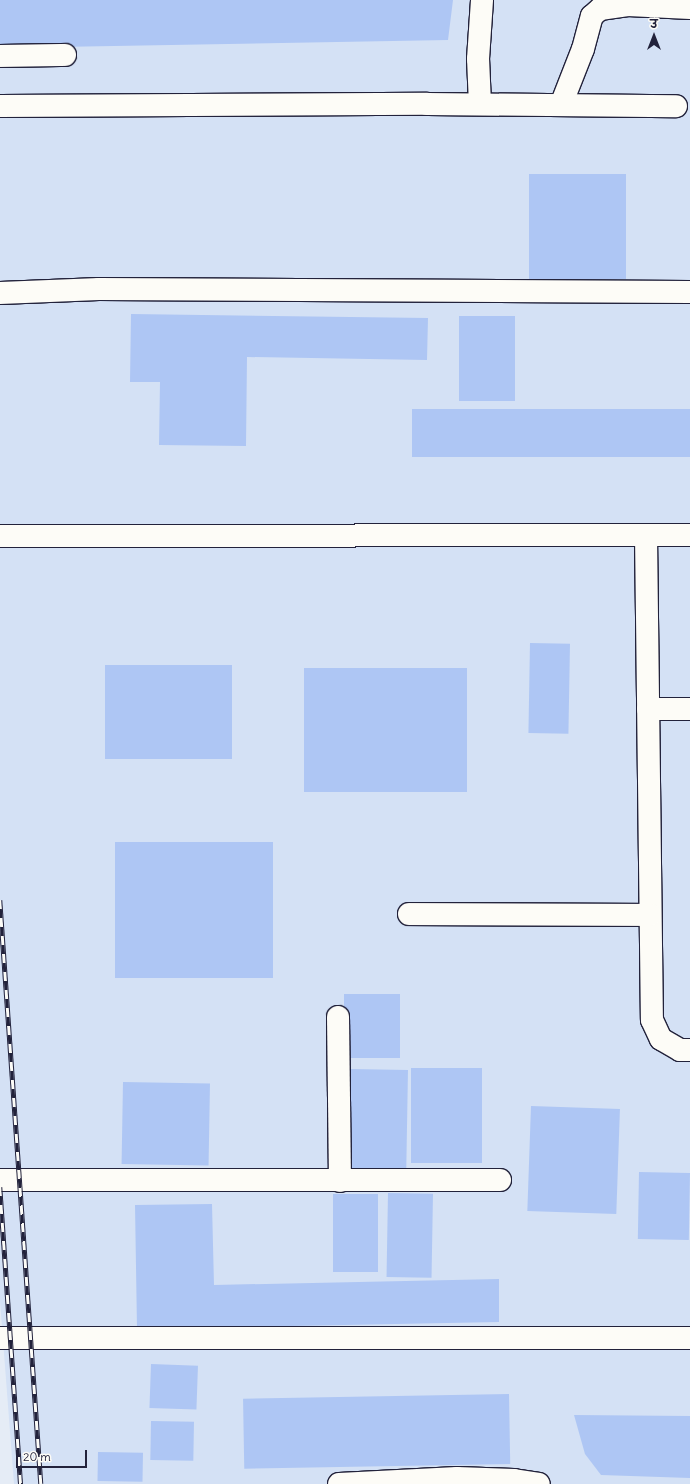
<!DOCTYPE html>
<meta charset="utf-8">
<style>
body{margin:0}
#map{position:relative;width:690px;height:1484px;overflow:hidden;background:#e5ecf6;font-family:Delius,"Playpen Sans Deva",sans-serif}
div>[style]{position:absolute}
.built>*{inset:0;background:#d4e1f5}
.building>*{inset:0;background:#aec6f4;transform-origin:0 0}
.roads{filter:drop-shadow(1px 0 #22223b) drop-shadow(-1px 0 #22223b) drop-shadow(0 1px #22223b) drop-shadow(0 -1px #22223b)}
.minor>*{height:22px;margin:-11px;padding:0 11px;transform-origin:11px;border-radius:11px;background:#fdfcf7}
.rail>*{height:4.5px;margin-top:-2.25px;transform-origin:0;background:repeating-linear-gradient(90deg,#fdfcf7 0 9px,#22223b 0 18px);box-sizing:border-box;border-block:1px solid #22223b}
span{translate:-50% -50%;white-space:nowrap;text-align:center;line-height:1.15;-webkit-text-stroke:4px #fdfcf7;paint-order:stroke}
.north{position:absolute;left:634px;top:16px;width:40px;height:40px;-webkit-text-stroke:3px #fdfcf7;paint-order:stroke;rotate:0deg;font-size:11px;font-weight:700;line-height:16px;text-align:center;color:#22223b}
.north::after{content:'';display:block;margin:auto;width:14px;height:18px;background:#22223b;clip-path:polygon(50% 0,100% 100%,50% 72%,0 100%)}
.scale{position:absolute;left:16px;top:1450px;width:71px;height:18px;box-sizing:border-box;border:2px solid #22223b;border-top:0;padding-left:5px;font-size:12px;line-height:14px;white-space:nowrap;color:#22223b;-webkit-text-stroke:3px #fdfcf7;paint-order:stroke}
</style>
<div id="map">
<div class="built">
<div style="clip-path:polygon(0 0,690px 0,690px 1484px,14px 1484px,0 1301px)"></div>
</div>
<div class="building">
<div style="clip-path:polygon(0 0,453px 0,448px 40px,0 48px)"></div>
<div style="left:529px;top:174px;width:97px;height:105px"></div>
<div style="clip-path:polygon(131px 314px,428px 318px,427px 360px,247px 357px,246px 446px,159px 445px,160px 382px,130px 382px)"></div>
<div style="left:459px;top:316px;width:56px;height:85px"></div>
<div style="left:412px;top:409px;width:278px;height:48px"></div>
<div style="left:530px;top:643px;width:40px;height:90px;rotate:1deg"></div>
<div style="left:105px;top:665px;width:127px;height:94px"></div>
<div style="left:304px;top:668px;width:163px;height:124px"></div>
<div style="left:115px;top:842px;width:158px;height:136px"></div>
<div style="left:400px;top:994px;width:64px;height:56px;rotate:90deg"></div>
<div style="left:411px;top:1068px;width:71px;height:95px"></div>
<div style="left:350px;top:1069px;width:58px;height:104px;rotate:1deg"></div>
<div style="left:123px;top:1082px;width:87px;height:82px;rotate:1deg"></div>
<div style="left:531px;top:1106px;width:89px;height:105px;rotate:2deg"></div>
<div style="left:639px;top:1172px;width:51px;height:67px;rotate:1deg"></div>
<div style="left:388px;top:1193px;width:45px;height:84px;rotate:1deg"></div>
<div style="left:333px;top:1194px;width:45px;height:78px"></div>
<div style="clip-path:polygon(212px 1204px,214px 1285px,499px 1279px,499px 1322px,137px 1329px,135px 1205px)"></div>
<div style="left:151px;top:1364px;width:47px;height:44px;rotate:2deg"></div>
<div style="left:509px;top:1394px;width:70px;height:266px;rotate:89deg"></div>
<div style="clip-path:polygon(574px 1415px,690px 1416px,690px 1478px,601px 1475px,585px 1454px)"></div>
<div style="left:151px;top:1421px;width:43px;height:39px;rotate:1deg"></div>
<div style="left:98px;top:1452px;width:45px;height:29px;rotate:1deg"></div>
</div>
<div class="roads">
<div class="minor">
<div style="left:0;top:56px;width:65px;rotate:-0.9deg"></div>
<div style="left:480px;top:104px;width:45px;rotate:-92.5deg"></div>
<div style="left:478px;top:59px;width:59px;rotate:-86.1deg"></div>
<div style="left:561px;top:105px;width:60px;rotate:-68.6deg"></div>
<div style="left:583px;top:49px;width:34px;rotate:-75deg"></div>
<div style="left:592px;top:16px;width:11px;rotate:-41deg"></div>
<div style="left:600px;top:9px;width:28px;rotate:-8deg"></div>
<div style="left:628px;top:5px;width:62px;rotate:2.8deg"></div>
<div style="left:0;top:106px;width:427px;rotate:-0.3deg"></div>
<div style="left:427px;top:104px;width:249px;rotate:0.5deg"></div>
<div style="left:0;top:293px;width:99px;rotate:-2.3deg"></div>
<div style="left:99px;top:289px;width:591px;rotate:0.29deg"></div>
<div style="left:646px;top:535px;width:485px;rotate:89.3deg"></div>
<div style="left:652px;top:1020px;width:21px;rotate:65deg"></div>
<div style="left:661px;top:1039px;width:22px;rotate:30deg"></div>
<div style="left:680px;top:1050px;width:10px"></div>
<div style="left:0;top:536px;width:690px;rotate:-0.08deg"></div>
<div style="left:648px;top:709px;width:42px"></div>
<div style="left:409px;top:914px;width:241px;rotate:0.2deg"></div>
<div style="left:338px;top:1017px;width:164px;rotate:89.3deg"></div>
<div style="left:0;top:1180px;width:500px"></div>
<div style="left:0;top:1338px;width:690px"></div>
<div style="left:339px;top:1484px;width:118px;rotate:-2.9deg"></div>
<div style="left:457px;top:1478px;width:57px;rotate:2deg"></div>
<div style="left:514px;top:1480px;width:25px;rotate:9deg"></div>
</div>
</div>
<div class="rail">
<div style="left:0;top:900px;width:585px;rotate:85.98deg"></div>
<div style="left:0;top:1187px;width:298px;rotate:86deg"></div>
</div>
<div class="north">उ</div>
<div class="scale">20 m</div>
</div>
